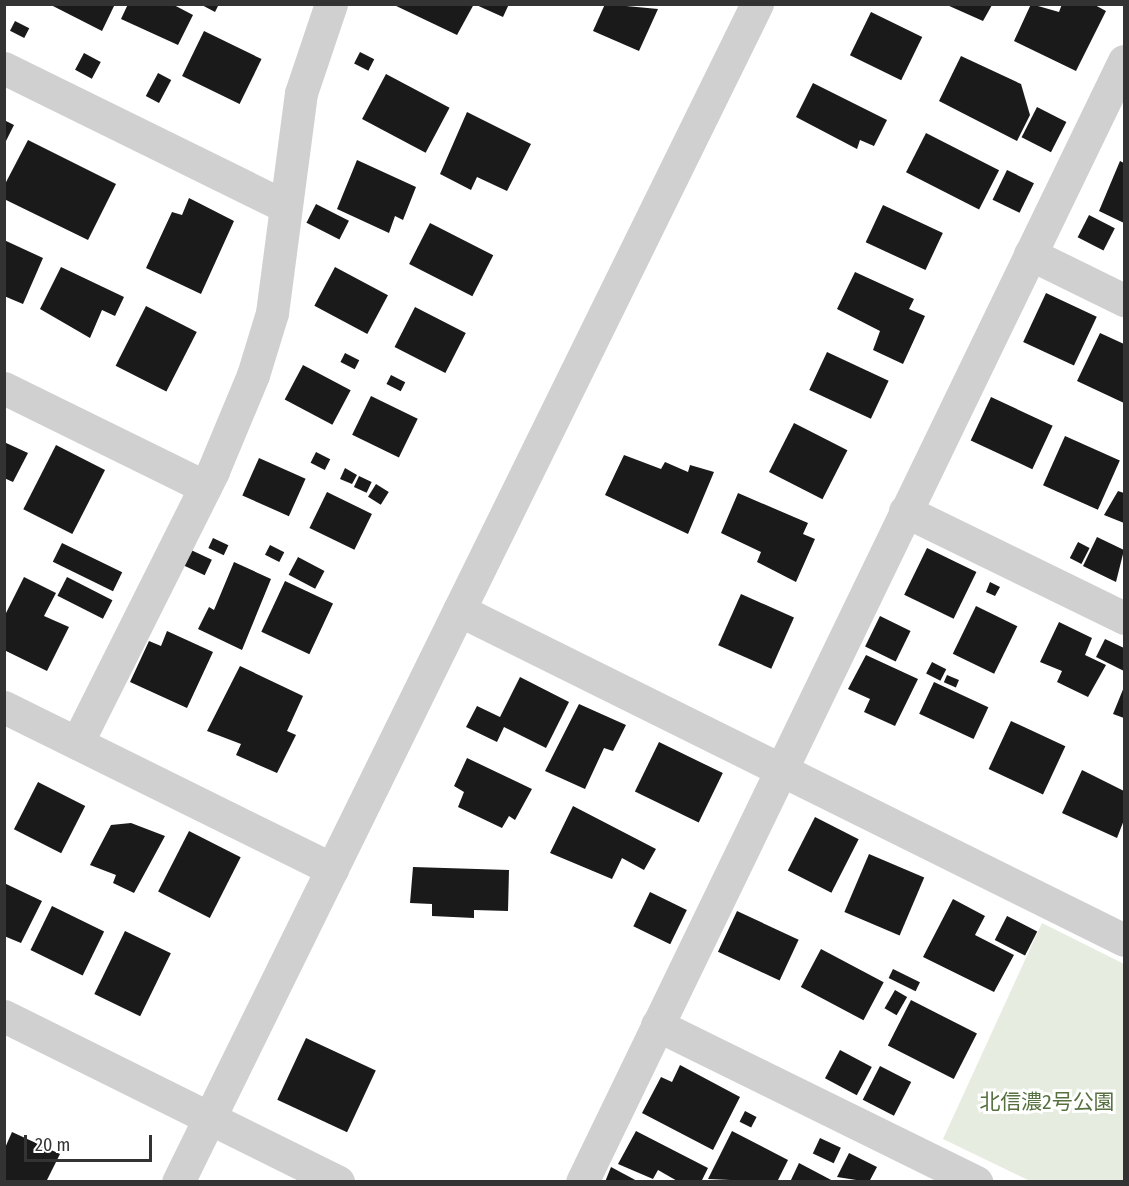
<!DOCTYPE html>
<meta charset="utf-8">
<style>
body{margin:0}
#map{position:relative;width:1129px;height:1186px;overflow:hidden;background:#fff;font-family:"Fira Sans Condensed","Noto Sans JP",sans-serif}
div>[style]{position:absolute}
.green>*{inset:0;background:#e6ecdf}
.building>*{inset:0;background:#1a1a1a;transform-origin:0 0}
.minor>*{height:33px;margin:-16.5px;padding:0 16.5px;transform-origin:16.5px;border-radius:16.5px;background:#d0d0d0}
.tertiary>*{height:33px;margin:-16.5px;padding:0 16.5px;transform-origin:16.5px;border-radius:16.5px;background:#d0d0d0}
span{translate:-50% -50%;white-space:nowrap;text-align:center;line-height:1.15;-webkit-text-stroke:6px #fff;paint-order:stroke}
.park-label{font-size:21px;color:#56703f}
.frame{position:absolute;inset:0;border:6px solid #333;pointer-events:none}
.scale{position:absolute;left:24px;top:1135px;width:128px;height:27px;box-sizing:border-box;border:3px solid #333;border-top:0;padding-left:8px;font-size:18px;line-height:21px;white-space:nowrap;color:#333;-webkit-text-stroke:4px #fff;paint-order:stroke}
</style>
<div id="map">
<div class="green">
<div style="clip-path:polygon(1042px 923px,1124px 964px,1124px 1181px,1030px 1181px,943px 1139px)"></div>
</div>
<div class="building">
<div style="clip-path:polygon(49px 4px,115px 4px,102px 31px)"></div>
<div style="clip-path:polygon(128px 4px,172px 4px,193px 15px,178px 45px,121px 19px)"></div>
<div style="clip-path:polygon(200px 4px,219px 4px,215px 12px)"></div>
<div style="clip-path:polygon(392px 4px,474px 4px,457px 35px)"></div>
<div style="clip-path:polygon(474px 4px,509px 4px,503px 17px)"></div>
<div style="clip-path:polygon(605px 4px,658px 9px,639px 51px,593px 31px)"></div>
<div style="clip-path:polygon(1031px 4px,1059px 12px,1062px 4px,1093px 4px,1106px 11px,1076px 71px,1014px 41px)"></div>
<div style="clip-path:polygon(947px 5px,992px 5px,983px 21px)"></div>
<div style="left:871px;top:12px;width:57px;height:48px;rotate:26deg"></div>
<div style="left:15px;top:21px;width:16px;height:11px;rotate:27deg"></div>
<div style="left:204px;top:31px;width:64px;height:50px;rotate:26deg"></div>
<div style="left:360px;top:52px;width:16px;height:13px;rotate:27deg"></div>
<div style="left:84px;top:53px;width:19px;height:19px;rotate:28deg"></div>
<div style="clip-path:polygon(961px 56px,1021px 84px,1030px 115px,1017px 141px,939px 101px)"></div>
<div style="left:158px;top:73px;width:15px;height:26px;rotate:28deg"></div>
<div style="left:386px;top:74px;width:72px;height:51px;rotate:28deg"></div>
<div style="clip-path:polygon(813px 83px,887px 120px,874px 146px,860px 140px,857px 149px,796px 117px)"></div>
<div style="left:1037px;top:107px;width:33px;height:34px;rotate:27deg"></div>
<div style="clip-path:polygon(467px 112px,531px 144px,507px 191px,477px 177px,471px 190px,440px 174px)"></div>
<div style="clip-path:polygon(4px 120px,14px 125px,4px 145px)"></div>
<div style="left:926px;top:133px;width:82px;height:44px;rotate:27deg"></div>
<div style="clip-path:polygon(28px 140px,116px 184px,88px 240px,4px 199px,4px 186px)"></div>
<div style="clip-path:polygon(357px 160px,416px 187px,403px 220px,395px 216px,389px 233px,337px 209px)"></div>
<div style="clip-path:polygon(1120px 161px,1124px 163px,1124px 223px,1099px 211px)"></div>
<div style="left:1007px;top:170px;width:30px;height:33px;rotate:26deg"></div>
<div style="clip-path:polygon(189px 198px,234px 221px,201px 294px,146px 268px,172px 212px,182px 215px)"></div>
<div style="left:316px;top:204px;width:37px;height:21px;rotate:27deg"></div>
<div style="left:883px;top:205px;width:66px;height:41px;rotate:25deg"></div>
<div style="left:1089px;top:215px;width:29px;height:25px;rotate:27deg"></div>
<div style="left:430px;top:223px;width:71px;height:46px;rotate:27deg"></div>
<div style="clip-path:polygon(4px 240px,43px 258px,23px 304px,4px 296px)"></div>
<div style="clip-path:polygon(61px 267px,124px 297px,115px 316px,102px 310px,90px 338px,40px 309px)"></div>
<div style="left:335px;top:267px;width:60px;height:44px;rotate:28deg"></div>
<div style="clip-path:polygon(855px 272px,914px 299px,909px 309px,925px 316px,903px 364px,873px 350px,880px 331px,837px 309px)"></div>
<div style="left:1046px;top:293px;width:56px;height:54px;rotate:25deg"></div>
<div style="left:146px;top:306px;width:57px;height:67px;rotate:27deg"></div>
<div style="left:415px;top:307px;width:57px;height:45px;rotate:27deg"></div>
<div style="clip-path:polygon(1100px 333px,1124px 344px,1124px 403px,1077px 381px)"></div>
<div style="left:827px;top:352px;width:68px;height:42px;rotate:25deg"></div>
<div style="left:345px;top:353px;width:16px;height:10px;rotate:27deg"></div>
<div style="left:303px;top:365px;width:54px;height:39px;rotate:28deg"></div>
<div style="left:391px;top:375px;width:16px;height:10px;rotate:27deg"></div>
<div style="left:371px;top:396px;width:52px;height:43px;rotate:26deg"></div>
<div style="left:991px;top:397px;width:68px;height:48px;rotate:25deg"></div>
<div style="left:794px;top:423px;width:60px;height:55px;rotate:27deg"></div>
<div style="left:1065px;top:436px;width:60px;height:54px;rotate:24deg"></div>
<div style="clip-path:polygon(4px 442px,28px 453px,13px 482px,4px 478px)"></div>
<div style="left:56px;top:445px;width:55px;height:72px;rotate:27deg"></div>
<div style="left:316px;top:452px;width:16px;height:12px;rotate:27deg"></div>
<div style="clip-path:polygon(624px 455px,661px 469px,665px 462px,688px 472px,690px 465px,714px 472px,688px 534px,605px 495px)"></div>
<div style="left:259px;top:458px;width:51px;height:41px;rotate:24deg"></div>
<div style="clip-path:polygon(345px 468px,357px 475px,352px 484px,340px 479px)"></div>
<div style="left:359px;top:476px;width:14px;height:12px;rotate:25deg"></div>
<div style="left:376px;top:484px;width:15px;height:15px;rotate:32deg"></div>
<div style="clip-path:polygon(1118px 491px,1124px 493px,1124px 523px,1104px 515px)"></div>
<div style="left:327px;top:492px;width:50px;height:40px;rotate:26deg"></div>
<div style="clip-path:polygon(738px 493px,808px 523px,803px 534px,815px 539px,796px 582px,757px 562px,761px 552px,721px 533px)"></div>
<div style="clip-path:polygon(1097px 537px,1124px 550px,1116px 582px,1083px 566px)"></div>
<div style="left:213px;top:538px;width:17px;height:11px;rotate:25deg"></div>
<div style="left:1078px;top:542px;width:13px;height:18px;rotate:27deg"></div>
<div style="left:62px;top:543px;width:67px;height:21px;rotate:26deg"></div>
<div style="left:270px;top:545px;width:16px;height:11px;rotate:27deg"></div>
<div style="left:927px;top:548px;width:55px;height:52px;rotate:26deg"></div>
<div style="left:191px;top:550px;width:23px;height:17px;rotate:25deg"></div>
<div style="left:298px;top:557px;width:30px;height:20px;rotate:28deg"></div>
<div style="clip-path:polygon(234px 562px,271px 579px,242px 650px,198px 629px,209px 607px,214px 610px)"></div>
<div style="clip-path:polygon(24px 577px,56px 593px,44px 616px,69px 627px,47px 671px,4px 650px,4px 617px)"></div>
<div style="left:67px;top:577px;width:51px;height:21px;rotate:27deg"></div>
<div style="left:285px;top:581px;width:53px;height:56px;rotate:25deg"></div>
<div style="clip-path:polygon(990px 582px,1000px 587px,995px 596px,986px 592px)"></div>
<div style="left:741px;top:594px;width:58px;height:56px;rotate:24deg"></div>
<div style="left:976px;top:606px;width:46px;height:53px;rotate:26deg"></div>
<div style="left:880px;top:616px;width:34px;height:34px;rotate:26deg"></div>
<div style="clip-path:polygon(1059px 622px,1092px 638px,1085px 655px,1106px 665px,1088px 697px,1057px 682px,1062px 671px,1040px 662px)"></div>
<div style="clip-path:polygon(167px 631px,213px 652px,187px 708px,130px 682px,149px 641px,161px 646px)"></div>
<div style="clip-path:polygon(1105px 639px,1124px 648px,1124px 671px,1096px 657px)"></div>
<div style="clip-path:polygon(866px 655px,918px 679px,895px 726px,864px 712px,870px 699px,848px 689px)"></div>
<div style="left:932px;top:662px;width:16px;height:13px;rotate:27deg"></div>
<div style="clip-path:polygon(240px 666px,303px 696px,287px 731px,296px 735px,277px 773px,236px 755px,241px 744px,207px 731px)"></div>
<div style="left:947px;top:675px;width:13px;height:8px;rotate:23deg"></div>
<div style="clip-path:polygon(520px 677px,569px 702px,546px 748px,504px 727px,497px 742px,466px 727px,477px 706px,500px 717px)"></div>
<div style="left:934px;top:682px;width:60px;height:35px;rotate:25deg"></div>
<div style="clip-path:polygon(1124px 687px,1124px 718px,1113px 714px)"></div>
<div style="clip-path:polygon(579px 704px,626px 725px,613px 751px,604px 748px,585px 789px,545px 771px)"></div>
<div style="left:1011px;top:721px;width:60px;height:53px;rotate:25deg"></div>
<div style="left:659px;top:742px;width:71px;height:55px;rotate:26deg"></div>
<div style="clip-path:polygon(467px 758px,532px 789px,515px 820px,509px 816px,502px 828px,458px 807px,464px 792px,454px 786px)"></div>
<div style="clip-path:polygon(1082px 770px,1124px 791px,1124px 820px,1117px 838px,1062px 813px)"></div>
<div style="left:38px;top:782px;width:53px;height:53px;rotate:27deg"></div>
<div style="clip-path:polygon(573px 806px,656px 849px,644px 870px,622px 858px,612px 879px,550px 853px)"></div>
<div style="left:815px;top:817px;width:49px;height:60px;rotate:27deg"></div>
<div style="clip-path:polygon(131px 823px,165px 836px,134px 893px,113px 883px,116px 875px,90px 865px,111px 825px)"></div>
<div style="left:189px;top:831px;width:58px;height:68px;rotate:27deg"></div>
<div style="left:869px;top:854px;width:60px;height:63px;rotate:23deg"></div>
<div style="clip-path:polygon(413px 867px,509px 870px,508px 911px,474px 910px,474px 918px,432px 916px,432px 904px,410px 903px)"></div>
<div style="clip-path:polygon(4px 883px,42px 901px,21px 943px,4px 936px)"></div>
<div style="left:650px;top:892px;width:41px;height:38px;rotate:26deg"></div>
<div style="clip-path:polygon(953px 899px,985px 916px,975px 935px,1014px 955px,994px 992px,923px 957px)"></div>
<div style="left:52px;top:906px;width:58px;height:49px;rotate:26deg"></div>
<div style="left:737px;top:911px;width:68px;height:45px;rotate:25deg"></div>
<div style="left:1007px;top:916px;width:34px;height:27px;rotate:27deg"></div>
<div style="left:125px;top:931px;width:51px;height:70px;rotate:26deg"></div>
<div style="left:821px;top:949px;width:71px;height:43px;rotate:28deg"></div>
<div style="left:893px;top:969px;width:30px;height:10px;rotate:26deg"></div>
<div style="left:895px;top:990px;width:14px;height:21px;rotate:30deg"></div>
<div style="left:911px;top:1000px;width:74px;height:51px;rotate:27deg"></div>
<div style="left:306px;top:1038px;width:77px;height:68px;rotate:25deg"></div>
<div style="left:840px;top:1050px;width:36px;height:32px;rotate:28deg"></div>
<div style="clip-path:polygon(680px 1065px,740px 1097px,713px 1150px,642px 1113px,661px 1077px,672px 1082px)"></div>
<div style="left:880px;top:1066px;width:35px;height:38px;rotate:27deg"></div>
<div style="left:745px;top:1111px;width:13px;height:12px;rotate:27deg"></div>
<div style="clip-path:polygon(636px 1131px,708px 1168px,701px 1182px,679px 1182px,658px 1170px,653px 1179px,618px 1164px)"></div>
<div style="clip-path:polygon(732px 1131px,788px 1160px,777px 1182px,708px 1179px)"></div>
<div style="clip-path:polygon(12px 1132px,60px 1154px,46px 1182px,4px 1182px,4px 1150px)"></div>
<div style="left:820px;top:1138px;width:23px;height:17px;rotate:25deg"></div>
<div style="clip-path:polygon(849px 1153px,877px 1167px,869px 1182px,837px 1177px)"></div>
<div style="clip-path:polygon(799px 1163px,835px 1182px,790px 1182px)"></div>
<div style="clip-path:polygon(611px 1167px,639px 1182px,605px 1182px)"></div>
</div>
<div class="minor">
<div style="left:4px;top:68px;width:313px;rotate:26.2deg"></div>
<div style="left:1030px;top:254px;width:105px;rotate:26.1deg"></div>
<div style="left:4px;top:388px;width:224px;rotate:26.2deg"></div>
<div style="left:905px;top:511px;width:244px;rotate:26deg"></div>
<div style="left:459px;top:610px;width:742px;rotate:26.39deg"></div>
<div style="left:4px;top:707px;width:366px;rotate:26.3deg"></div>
<div style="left:77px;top:743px;width:304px;rotate:-63.4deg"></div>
<div style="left:213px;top:471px;width:104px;rotate:-67.4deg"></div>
<div style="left:253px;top:375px;width:65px;rotate:-73deg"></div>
<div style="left:272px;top:313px;width:222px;rotate:-82.5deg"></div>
<div style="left:301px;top:93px;width:94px;rotate:-71.4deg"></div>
<div style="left:4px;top:1016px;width:373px;rotate:26.4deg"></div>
<div style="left:657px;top:1025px;width:356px;rotate:26.2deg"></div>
<div style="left:582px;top:1182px;width:1245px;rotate:-64.2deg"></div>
</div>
<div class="tertiary">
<div style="left:178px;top:1182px;width:1313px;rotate:-63.83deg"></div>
</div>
<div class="park-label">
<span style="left:1047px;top:1102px">北信濃2号公園</span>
</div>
<div class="frame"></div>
<div class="scale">20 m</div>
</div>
